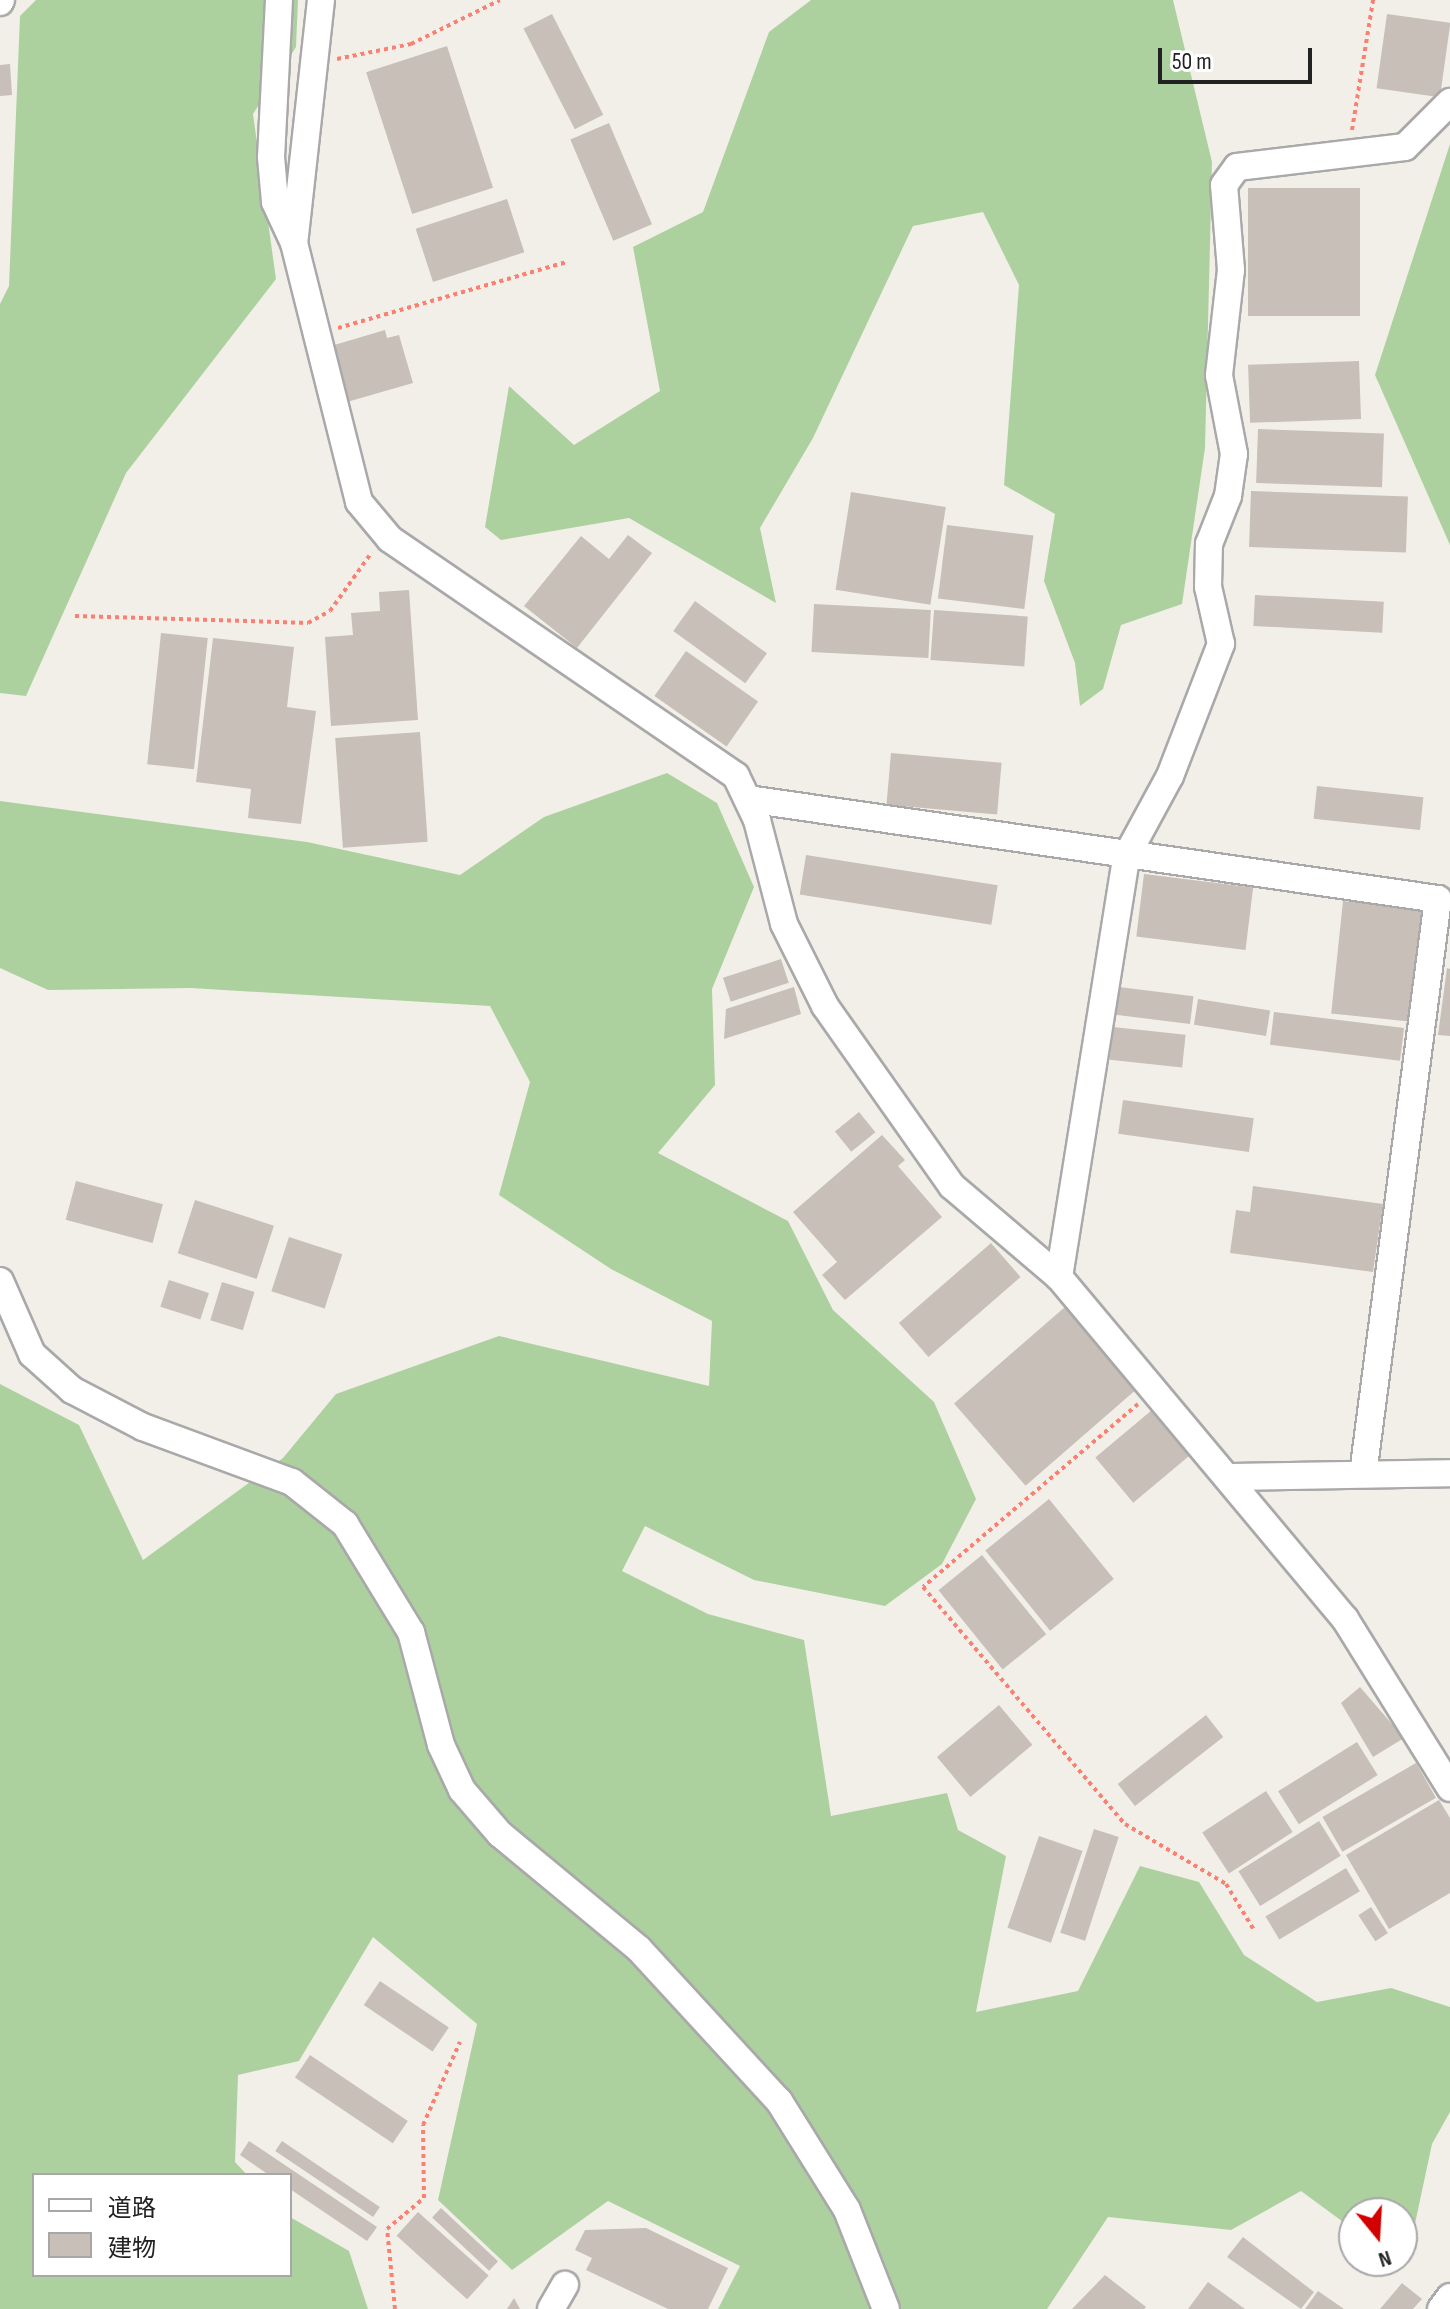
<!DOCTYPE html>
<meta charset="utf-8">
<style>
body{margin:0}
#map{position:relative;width:1450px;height:2309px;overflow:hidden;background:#f2efe9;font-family:"Sofia Sans Condensed","Noto Sans JP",sans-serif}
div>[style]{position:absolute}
.forest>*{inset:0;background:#add19e}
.building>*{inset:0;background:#c7bfb8;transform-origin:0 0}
.path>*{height:4px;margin-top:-2px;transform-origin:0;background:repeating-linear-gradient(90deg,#fa8072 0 4px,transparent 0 8px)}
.roads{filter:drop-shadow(2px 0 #a9a9a9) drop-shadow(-2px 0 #a9a9a9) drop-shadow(0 2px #a9a9a9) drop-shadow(0 -2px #a9a9a9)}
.minor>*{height:26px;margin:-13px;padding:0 13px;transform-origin:13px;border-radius:13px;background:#fff}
span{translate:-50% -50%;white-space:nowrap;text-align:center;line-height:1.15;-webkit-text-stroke:6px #fff;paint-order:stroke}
.legend{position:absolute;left:32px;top:2173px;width:260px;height:104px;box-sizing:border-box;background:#fff;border:2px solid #a7a7a7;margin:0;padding:10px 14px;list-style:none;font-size:24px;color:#222}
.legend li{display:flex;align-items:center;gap:16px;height:40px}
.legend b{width:40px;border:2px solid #a7a7a7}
.north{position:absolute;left:1338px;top:2197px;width:80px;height:80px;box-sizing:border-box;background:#fff;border:2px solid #a7a7a7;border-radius:50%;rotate:162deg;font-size:22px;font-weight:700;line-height:32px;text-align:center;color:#222}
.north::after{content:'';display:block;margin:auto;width:28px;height:36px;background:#d40000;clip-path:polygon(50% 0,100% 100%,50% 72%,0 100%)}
.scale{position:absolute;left:1158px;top:48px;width:154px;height:36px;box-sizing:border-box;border:4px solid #222;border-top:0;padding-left:10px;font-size:24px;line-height:28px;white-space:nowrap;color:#222;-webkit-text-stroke:6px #fff;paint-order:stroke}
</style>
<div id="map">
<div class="forest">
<div style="clip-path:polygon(36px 0,298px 0,296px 47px,253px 114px,276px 279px,126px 473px,26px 696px,0 693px,0 304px,9px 286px,20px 16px)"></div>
<div style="clip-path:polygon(811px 0,1173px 0,1212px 162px,1205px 448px,1182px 604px,1121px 625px,1103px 689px,1080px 706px,1075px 663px,1044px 581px,1055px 514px,1004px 485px,1019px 285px,983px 212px,913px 226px,813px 438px,760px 528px,776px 603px,629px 518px,501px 540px,485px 527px,509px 386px,574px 445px,660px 391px,633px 247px,703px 212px,769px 32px)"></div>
<div style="clip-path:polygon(1450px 144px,1450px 545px,1375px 375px)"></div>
<div style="clip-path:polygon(667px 773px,717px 803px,754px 887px,712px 989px,715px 1085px,658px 1153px,788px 1221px,833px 1310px,934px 1402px,976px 1499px,942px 1564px,885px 1606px,754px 1580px,645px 1526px,622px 1571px,708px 1614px,804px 1640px,831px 1816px,947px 1793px,958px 1830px,1006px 1856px,976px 2012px,1078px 1991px,1140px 1866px,1199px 1882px,1244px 1955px,1317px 2002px,1391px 1988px,1450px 2007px,1450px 2112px,1432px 2144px,1410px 2247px,1402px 2244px,1402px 2213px,1354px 2213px,1354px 2230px,1301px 2191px,1231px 2230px,1108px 2217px,1047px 2309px,718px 2309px,740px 2266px,608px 2201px,512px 2270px,438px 2200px,477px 2024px,373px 1937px,299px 2061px,238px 2075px,235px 2162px,247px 2175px,34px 2175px,34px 2275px,290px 2275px,290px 2217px,349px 2251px,368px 2309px,0 2309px,0 1384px,79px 1425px,143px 1560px,283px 1458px,336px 1394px,499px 1336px,709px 1386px,712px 1321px,611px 1269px,499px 1195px,530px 1082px,490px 1006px,191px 988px,48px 990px,0 968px,0 801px,307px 842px,460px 875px,544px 817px)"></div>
</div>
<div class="building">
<div style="left:552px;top:14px;width:113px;height:32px;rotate:63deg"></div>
<div style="left:1387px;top:14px;width:64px;height:75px;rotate:8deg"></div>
<div style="left:447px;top:46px;width:149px;height:85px;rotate:72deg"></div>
<div style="clip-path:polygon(10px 64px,12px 95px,0 96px,0 65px)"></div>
<div style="left:609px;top:123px;width:110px;height:42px;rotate:67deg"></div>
<div style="left:1360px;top:188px;width:128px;height:112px;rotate:90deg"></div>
<div style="left:507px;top:199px;width:56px;height:96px;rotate:72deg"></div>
<div style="clip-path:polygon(385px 330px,387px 338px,399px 335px,413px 383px,347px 402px,331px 346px)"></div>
<div style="left:1359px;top:361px;width:58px;height:111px;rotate:88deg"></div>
<div style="left:1258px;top:429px;width:126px;height:54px;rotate:2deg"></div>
<div style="left:1251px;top:491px;width:157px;height:56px;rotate:2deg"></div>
<div style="left:851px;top:492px;width:96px;height:99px;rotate:9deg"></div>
<div style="left:947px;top:525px;width:87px;height:74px;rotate:7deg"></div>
<div style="clip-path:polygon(628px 535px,652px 553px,577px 648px,524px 606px,581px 536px,609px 559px)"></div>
<div style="clip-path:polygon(409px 590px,418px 720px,331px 726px,325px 637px,353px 635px,351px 613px,380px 611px,379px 592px)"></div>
<div style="left:1255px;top:595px;width:129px;height:31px;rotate:3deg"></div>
<div style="left:695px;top:601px;width:89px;height:37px;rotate:36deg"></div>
<div style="left:814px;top:604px;width:117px;height:48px;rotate:3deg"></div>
<div style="left:934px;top:610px;width:94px;height:50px;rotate:4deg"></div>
<div style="left:161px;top:633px;width:47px;height:132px;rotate:6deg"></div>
<div style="clip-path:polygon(213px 638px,294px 647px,287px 707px,316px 711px,301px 824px,248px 818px,251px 789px,196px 782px)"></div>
<div style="left:686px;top:651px;width:88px;height:55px;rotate:35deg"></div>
<div style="left:420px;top:732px;width:110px;height:85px;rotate:86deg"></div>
<div style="left:891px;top:753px;width:111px;height:52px;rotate:5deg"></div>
<div style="left:1317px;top:786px;width:107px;height:33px;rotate:6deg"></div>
<div style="left:806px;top:855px;width:194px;height:40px;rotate:9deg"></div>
<div style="left:1144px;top:874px;width:110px;height:63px;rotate:7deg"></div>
<div style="left:1343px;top:901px;width:83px;height:113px;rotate:6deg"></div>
<div style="left:781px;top:959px;width:25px;height:61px;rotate:72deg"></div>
<div style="clip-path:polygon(1447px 968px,1450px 969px,1450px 1036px,1438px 1035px)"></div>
<div style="clip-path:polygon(794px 987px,801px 1014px,724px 1039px,726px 1009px)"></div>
<div style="left:1119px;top:987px;width:75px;height:28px;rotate:7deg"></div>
<div style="left:1198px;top:999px;width:73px;height:26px;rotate:9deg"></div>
<div style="left:1274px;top:1012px;width:131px;height:33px;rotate:7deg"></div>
<div style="left:1113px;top:1027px;width:73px;height:33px;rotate:6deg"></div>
<div style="left:1123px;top:1100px;width:132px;height:34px;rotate:8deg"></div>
<div style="left:859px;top:1112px;width:26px;height:31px;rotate:51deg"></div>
<div style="clip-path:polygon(882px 1135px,905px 1160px,898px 1166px,942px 1217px,845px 1300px,822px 1275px,837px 1262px,793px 1212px)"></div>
<div style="left:76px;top:1181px;width:90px;height:40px;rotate:15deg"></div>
<div style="clip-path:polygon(1253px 1186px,1383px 1204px,1373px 1272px,1230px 1253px,1236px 1210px,1250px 1212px)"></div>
<div style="left:195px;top:1200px;width:83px;height:56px;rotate:18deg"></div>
<div style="left:289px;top:1237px;width:56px;height:57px;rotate:18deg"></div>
<div style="left:991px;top:1243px;width:45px;height:122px;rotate:49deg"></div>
<div style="left:169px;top:1280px;width:42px;height:28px;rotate:18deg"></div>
<div style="left:222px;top:1282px;width:34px;height:40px;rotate:17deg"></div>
<div style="left:1065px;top:1307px;width:109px;height:147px;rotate:49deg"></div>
<div style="left:1152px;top:1410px;width:59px;height:74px;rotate:50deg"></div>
<div style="left:1049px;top:1499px;width:103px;height:82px;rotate:51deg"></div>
<div style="left:982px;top:1555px;width:102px;height:56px;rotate:51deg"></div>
<div style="clip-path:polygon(1360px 1687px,1404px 1738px,1373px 1757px,1341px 1703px)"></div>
<div style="left:999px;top:1705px;width:52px;height:81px;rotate:50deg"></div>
<div style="left:1206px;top:1715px;width:28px;height:112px;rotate:52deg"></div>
<div style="left:1357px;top:1742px;width:39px;height:93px;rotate:58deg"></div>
<div style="left:1416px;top:1763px;width:40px;height:108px;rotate:60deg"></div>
<div style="left:1266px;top:1791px;width:49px;height:76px;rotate:57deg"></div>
<div style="clip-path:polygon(1439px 1800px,1450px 1818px,1450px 1893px,1389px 1929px,1346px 1855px)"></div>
<div style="left:1319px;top:1821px;width:41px;height:95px;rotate:58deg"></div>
<div style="left:1094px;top:1829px;width:26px;height:109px;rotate:18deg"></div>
<div style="left:1039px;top:1836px;width:46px;height:97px;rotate:19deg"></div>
<div style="left:1346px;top:1868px;width:27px;height:94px;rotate:59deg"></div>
<div style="left:1371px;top:1907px;width:31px;height:15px;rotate:57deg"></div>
<div style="left:380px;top:1981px;width:83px;height:29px;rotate:34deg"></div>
<div style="left:310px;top:2055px;width:118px;height:27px;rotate:34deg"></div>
<div style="clip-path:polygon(249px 2141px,377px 2227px,367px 2241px,290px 2189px,290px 2175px,269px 2175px,240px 2155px)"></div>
<div style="left:282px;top:2141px;width:118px;height:12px;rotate:34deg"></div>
<div style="left:441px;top:2208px;width:78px;height:13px;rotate:43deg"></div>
<div style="left:418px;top:2212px;width:95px;height:32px;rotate:42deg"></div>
<div style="clip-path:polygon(646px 2228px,728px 2268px,708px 2309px,668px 2309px,586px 2270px,592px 2258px,575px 2250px,585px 2230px)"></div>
<div style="clip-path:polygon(1243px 2237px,1314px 2292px,1301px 2309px,1227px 2257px)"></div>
<div style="clip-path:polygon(1105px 2275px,1146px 2307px,1144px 2309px,1072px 2309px)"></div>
<div style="clip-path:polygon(1208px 2282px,1245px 2309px,1188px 2309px)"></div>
<div style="clip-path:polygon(1402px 2283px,1422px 2299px,1413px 2309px,1380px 2309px)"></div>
<div style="clip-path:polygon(1318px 2291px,1344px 2309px,1305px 2309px)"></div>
<div style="clip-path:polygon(514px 2298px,520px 2309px,507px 2309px)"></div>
</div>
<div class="path">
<div style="left:337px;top:59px;width:76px;rotate:-11.5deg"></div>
<div style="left:411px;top:44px;width:99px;rotate:-26.3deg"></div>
<div style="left:1352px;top:130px;width:132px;rotate:-80.8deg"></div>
<div style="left:338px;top:328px;width:238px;rotate:-16.1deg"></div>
<div style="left:75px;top:616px;width:233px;rotate:1.7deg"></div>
<div style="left:308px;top:623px;width:25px;rotate:-29deg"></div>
<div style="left:330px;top:611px;width:72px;rotate:-54.6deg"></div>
<div style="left:1138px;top:1404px;width:282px;rotate:139.6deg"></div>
<div style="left:923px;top:1587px;width:311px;rotate:49.6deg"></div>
<div style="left:1125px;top:1824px;width:117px;rotate:30.7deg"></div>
<div style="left:1226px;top:1884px;width:54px;rotate:58.7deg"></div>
<div style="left:395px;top:2309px;width:80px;rotate:-95.7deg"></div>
<div style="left:387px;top:2229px;width:48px;rotate:-40deg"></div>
<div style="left:424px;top:2198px;width:73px;rotate:-90.8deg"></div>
<div style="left:423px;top:2125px;width:91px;rotate:-66deg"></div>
</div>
<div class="roads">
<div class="minor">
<div style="left:279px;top:0;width:157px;rotate:92.9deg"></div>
<div style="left:271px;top:157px;width:45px;rotate:84.9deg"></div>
<div style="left:275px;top:202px;width:45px;rotate:65.1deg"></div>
<div style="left:321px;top:0;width:244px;rotate:96.3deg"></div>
<div style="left:294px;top:243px;width:267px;rotate:75.9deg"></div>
<div style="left:359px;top:502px;width:48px;rotate:50deg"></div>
<div style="left:390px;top:539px;width:419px;rotate:34.4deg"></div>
<div style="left:736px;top:776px;width:49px;rotate:64.5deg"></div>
<div style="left:757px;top:820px;width:107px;rotate:75.4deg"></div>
<div style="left:784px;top:924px;width:92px;rotate:63.4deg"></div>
<div style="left:825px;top:1006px;width:220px;rotate:54.8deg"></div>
<div style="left:952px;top:1186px;width:140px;rotate:40.4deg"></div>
<div style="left:1059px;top:1277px;width:446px;rotate:50.1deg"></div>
<div style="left:1345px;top:1619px;width:199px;rotate:58.1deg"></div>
<div style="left:0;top:2px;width:2px;rotate:-63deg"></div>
<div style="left:748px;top:799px;width:697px;rotate:8.25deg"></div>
<div style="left:1438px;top:899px;width:580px;rotate:97.43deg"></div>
<div style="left:1059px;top:1277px;width:425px;rotate:-80.9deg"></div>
<div style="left:1126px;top:857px;width:92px;rotate:-61.5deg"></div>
<div style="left:1170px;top:776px;width:142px;rotate:-68.9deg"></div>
<div style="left:1221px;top:644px;width:58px;rotate:-102.8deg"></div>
<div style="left:1208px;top:587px;width:43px;rotate:-88.7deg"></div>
<div style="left:1209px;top:544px;width:52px;rotate:-68.4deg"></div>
<div style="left:1228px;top:496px;width:42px;rotate:-81.9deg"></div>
<div style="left:1234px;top:454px;width:80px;rotate:-100.8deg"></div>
<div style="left:1219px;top:375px;width:106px;rotate:-83.5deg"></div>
<div style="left:1231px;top:270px;width:85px;rotate:-94.7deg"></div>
<div style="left:1224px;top:185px;width:22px;rotate:-54deg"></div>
<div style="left:1237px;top:167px;width:169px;rotate:-6.8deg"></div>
<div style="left:1405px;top:147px;width:64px;rotate:-45deg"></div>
<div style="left:0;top:1281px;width:80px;rotate:66.3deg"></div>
<div style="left:32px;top:1354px;width:54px;rotate:42deg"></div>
<div style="left:72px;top:1390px;width:80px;rotate:27.5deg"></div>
<div style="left:143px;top:1427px;width:159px;rotate:20.3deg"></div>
<div style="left:292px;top:1482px;width:68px;rotate:38.4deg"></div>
<div style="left:345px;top:1524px;width:127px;rotate:58.6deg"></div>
<div style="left:411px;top:1632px;width:117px;rotate:75.1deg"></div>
<div style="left:441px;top:1745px;width:50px;rotate:65deg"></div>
<div style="left:462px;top:1790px;width:58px;rotate:49.2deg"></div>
<div style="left:500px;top:1834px;width:180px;rotate:39.6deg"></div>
<div style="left:639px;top:1949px;width:207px;rotate:47.4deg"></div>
<div style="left:779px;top:2101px;width:128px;rotate:58deg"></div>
<div style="left:847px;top:2210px;width:106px;rotate:68.5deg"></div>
<div style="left:1230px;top:1477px;width:220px;rotate:-1deg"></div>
<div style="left:551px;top:2309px;width:28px;rotate:-60deg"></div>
<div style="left:1441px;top:2309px;width:15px;rotate:-53deg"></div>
</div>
</div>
<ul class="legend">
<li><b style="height:10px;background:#fff"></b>道路</li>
<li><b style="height:22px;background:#c7bfb8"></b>建物</li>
</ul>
<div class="north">N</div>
<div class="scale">50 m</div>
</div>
